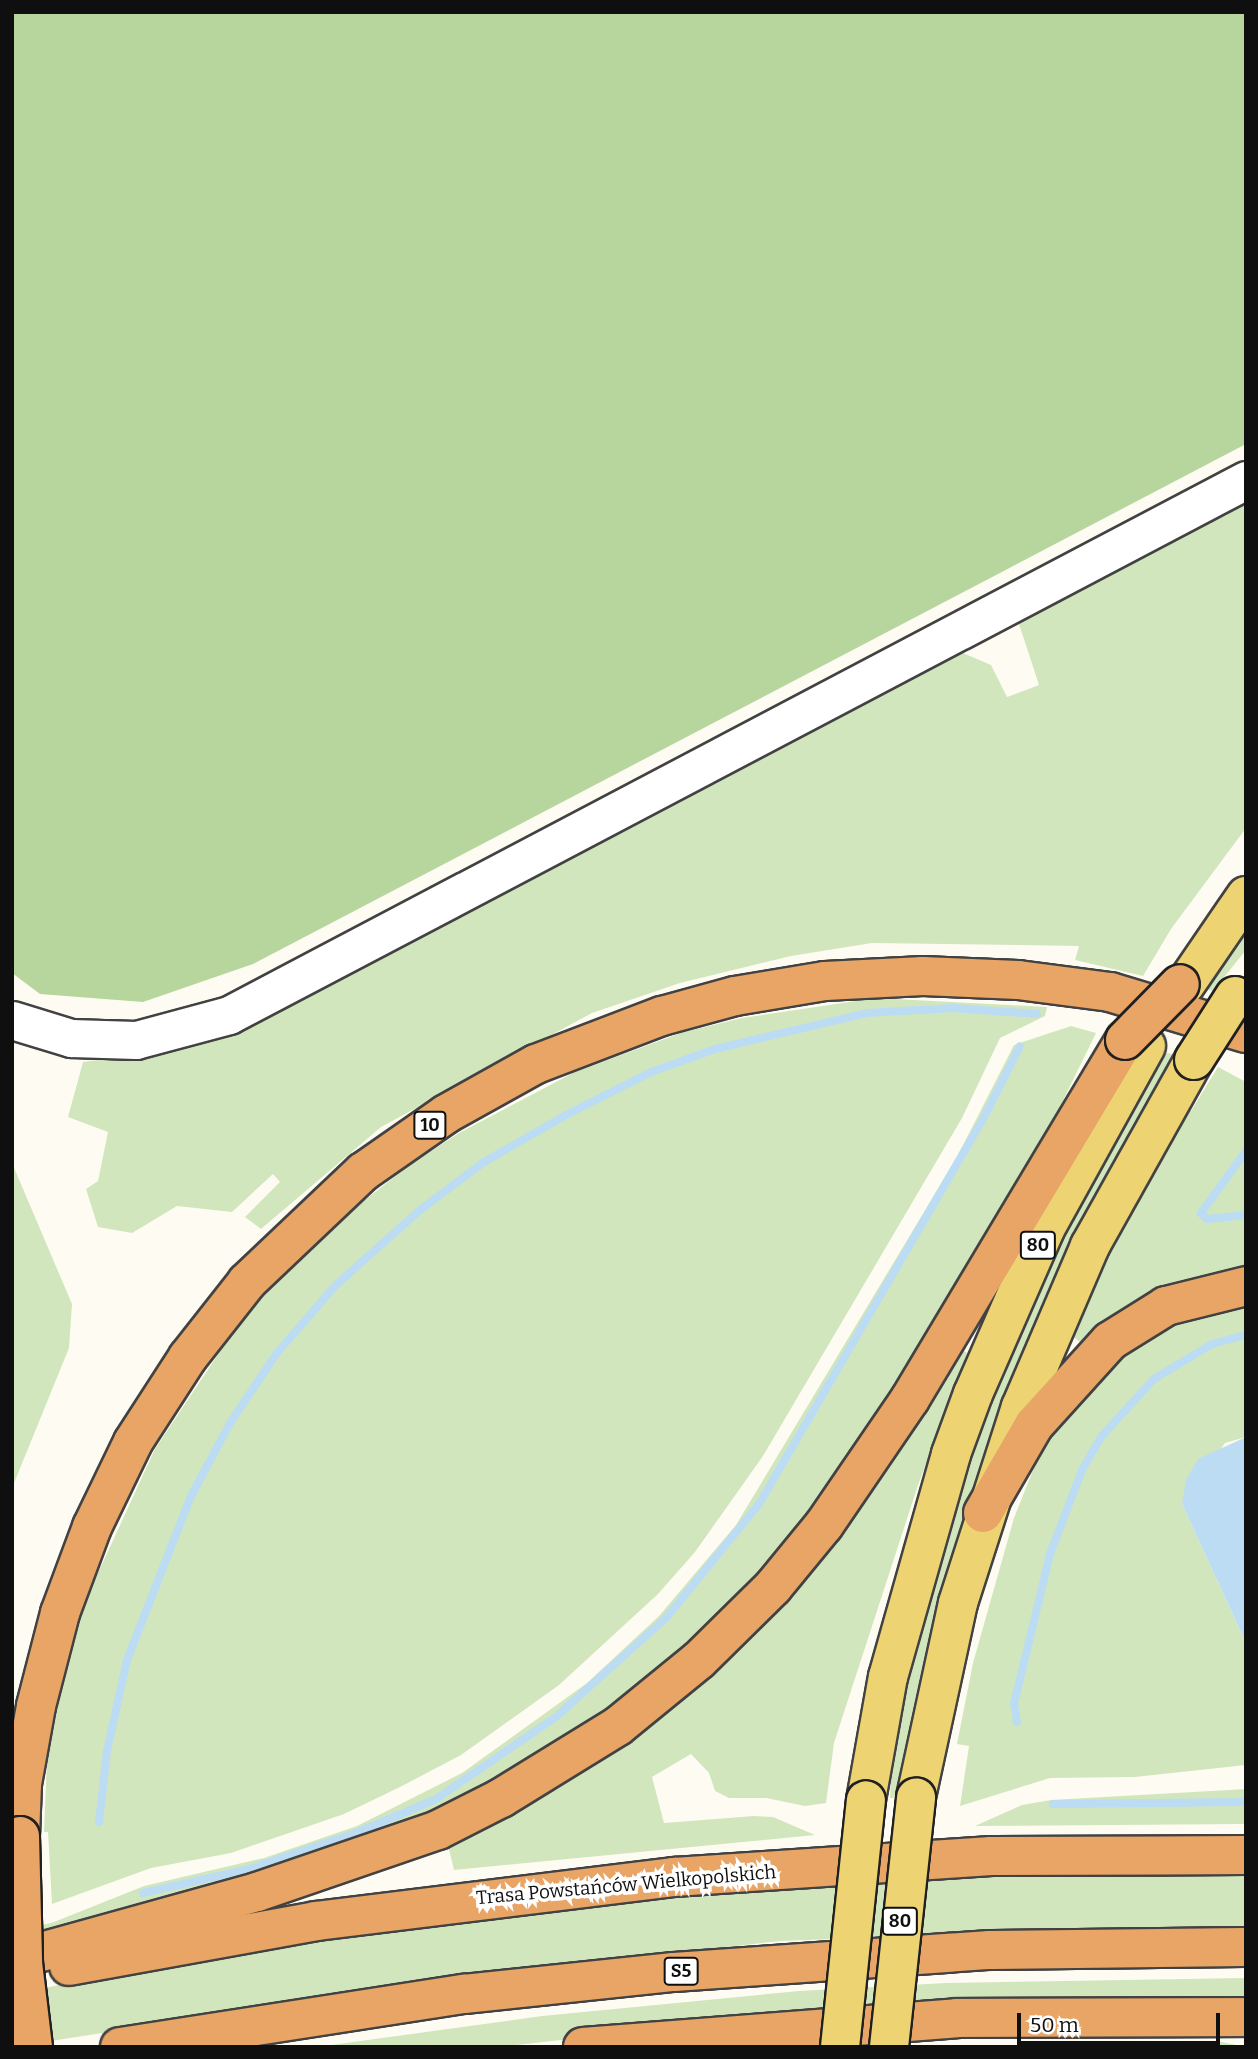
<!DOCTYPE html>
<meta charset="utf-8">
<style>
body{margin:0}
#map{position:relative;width:1258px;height:2059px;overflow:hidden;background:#fefcf2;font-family:Bitter,serif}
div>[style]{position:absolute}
.green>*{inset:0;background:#d2e6be}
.forest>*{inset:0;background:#b6d69e}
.water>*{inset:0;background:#bbdcf2}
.stream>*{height:8px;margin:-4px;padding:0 4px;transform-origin:4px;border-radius:4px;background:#bbdcf2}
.roads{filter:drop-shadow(2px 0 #424242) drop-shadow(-2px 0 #424242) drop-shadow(0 2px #424242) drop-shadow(0 -2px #424242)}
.minor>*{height:37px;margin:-18.5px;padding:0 18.5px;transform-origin:18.5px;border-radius:18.5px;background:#fff}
.major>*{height:38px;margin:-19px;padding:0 19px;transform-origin:19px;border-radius:19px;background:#eed372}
.highway>*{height:38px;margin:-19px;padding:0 19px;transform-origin:19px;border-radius:19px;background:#e9a565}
.bridges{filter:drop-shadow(2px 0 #202020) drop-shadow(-2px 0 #202020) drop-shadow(0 2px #202020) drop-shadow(0 -2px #202020)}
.major-bridge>*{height:38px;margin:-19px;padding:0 19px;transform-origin:19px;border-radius:19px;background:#eed372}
.highway-bridge>*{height:38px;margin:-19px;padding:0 19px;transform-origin:19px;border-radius:19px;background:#e9a565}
span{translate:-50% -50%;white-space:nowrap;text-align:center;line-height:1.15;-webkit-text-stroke:7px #fff;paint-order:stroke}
.shield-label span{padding:2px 5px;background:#fff;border:2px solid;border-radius:5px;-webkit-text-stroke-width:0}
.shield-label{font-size:18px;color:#0f0f0f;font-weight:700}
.street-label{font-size:19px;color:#0f0f0f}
.frame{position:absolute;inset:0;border:14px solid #0f0f0f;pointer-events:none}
.scale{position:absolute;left:1017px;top:2013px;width:203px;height:32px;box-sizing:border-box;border:4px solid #0f0f0f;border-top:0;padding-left:9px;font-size:21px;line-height:24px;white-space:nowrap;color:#0f0f0f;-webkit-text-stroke:5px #fff;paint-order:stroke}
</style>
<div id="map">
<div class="green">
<div style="clip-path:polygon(1246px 496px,1246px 828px,1171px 929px,1143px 976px,1075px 960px,1079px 946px,872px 943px,791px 956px,680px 983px,592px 1013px,381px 1127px,261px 1229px,245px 1217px,280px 1182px,273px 1174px,232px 1212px,177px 1206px,132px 1233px,98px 1227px,86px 1189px,98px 1181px,108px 1132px,68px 1117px,83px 1062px,174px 1050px,217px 1036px,498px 890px,624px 832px,963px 653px,991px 665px,1007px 697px,1039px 685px,1019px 624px,1034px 607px)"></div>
<div style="clip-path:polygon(1246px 928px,1246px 950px,1213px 991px,1206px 989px)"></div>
<div style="clip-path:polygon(876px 998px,1047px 1007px,1045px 1016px,1000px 1038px,962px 1118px,763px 1456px,695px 1552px,658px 1594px,559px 1685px,461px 1755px,402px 1786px,344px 1814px,231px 1853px,151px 1868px,52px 1904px,48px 1832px,44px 1832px,47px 1759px,61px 1683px,87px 1597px,155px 1449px,233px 1332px,283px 1274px,346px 1215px,407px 1167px,459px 1133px,575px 1072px,681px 1033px,742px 1018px)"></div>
<div style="clip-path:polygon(1071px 1026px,1096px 1033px,1029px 1170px,945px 1316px,790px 1545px,653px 1681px,453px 1808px,82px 1931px,12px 1933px,54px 1922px,144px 1886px,264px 1858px,357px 1826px,462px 1773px,587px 1683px,659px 1616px,736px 1525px,957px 1157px,1014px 1045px)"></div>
<div style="clip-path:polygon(1167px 1053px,1173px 1054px,943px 1595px,897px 1798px,890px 1798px,892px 1754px,909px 1668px,971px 1447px,1029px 1300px,1144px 1080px)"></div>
<div style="clip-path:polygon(1218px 1067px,1246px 1082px,1246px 1271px,1084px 1345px,1071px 1335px,1095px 1281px,1186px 1108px,1191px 1111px)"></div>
<div style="clip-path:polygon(12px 1163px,72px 1304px,69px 1348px,12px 1488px)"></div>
<div style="clip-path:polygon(1246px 1305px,1246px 1437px,1225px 1443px,1182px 1504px,1246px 1643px,1246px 1765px,1135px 1777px,1050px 1778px,960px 1806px,969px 1746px,957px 1744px,973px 1663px,1014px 1518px,1037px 1460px,1054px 1431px,1127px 1351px,1193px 1316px)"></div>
<div style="clip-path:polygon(961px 1349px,967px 1353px,917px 1488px,834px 1743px,826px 1803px,805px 1806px,766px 1798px,729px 1798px,715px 1791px,709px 1773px,691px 1754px,652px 1777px,664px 1823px,754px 1816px,773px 1817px,815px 1835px,454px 1870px,448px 1845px,522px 1808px,640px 1729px)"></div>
<div style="clip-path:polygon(1246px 1789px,1246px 1824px,975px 1826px,1022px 1805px,1051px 1800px)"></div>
<div style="clip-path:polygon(981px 1874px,1246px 1875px,1246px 1931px,1128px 1928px,780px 1941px,458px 1978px,12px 2047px,12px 1995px,92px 1978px,310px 1942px,538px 1913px,752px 1890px)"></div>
<div style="clip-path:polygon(1246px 1978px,1246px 2005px,650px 2030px,498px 2047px,317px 2047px,542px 2016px,799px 1991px,946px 1983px)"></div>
<div style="clip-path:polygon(1217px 2041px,1246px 2047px,977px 2047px,1068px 2043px)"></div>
</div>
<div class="forest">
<div style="clip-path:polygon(12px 12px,1246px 12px,1246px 444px,253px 964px,143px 1002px,40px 994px,12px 973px)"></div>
</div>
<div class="water">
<div style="clip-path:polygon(1246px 1437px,1246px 1643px,1182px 1504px,1186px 1480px,1198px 1459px)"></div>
</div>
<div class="stream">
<div style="left:1246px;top:1151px;width:77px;rotate:126deg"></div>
<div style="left:1201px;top:1213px;width:8px;rotate:45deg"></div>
<div style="left:1207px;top:1219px;width:39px;rotate:-6deg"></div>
<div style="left:1017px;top:1722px;width:18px;rotate:-99deg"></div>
<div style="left:1014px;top:1704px;width:154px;rotate:-76.5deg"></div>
<div style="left:1050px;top:1554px;width:90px;rotate:-69.1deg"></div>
<div style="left:1082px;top:1470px;width:38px;rotate:-60deg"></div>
<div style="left:1101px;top:1437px;width:79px;rotate:-47.6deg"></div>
<div style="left:1154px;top:1379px;width:68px;rotate:-31.1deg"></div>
<div style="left:1212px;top:1344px;width:35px;rotate:-15deg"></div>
<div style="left:1053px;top:1804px;width:193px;rotate:-0.6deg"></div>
<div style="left:99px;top:1822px;width:71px;rotate:-83.6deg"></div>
<div style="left:107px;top:1751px;width:93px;rotate:-77.6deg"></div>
<div style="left:127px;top:1660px;width:174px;rotate:-68.7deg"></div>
<div style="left:190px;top:1498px;width:85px;rotate:-61.9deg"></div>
<div style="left:230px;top:1423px;width:84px;rotate:-56.1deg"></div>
<div style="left:277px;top:1353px;width:90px;rotate:-49.1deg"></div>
<div style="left:336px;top:1285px;width:113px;rotate:-41.8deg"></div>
<div style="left:420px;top:1210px;width:80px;rotate:-36.9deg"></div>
<div style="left:484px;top:1162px;width:95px;rotate:-29.8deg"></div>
<div style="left:566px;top:1115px;width:95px;rotate:-26.8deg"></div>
<div style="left:651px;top:1072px;width:68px;rotate:-19.8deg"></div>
<div style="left:715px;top:1049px;width:156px;rotate:-13.3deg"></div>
<div style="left:867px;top:1013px;width:86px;rotate:-3.3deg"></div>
<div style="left:953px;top:1008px;width:84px;rotate:4.1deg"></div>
<div style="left:143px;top:1893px;width:109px;rotate:-12.8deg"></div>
<div style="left:249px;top:1869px;width:113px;rotate:-18.6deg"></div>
<div style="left:356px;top:1833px;width:87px;rotate:-23deg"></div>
<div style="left:436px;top:1799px;width:147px;rotate:-34.4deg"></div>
<div style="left:557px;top:1716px;width:147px;rotate:-42deg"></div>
<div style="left:666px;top:1618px;width:147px;rotate:-50.8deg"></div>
<div style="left:759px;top:1504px;width:441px;rotate:-59.8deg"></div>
<div style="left:981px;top:1123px;width:86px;rotate:-63.1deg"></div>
</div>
<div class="roads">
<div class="minor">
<div style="left:12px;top:1020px;width:62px;rotate:17deg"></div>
<div style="left:71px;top:1038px;width:65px;rotate:1.8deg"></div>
<div style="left:136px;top:1040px;width:96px;rotate:-15deg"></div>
<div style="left:229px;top:1015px;width:1149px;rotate:-27.75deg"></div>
</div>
<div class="major">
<div style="left:1185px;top:985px;width:108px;rotate:-55.6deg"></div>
<div style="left:916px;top:1797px;width:198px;rotate:-77.8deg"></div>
<div style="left:958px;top:1603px;width:206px;rotate:-72.2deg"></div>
<div style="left:1021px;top:1407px;width:175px;rotate:-66.8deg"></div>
<div style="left:1090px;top:1246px;width:213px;rotate:-60.8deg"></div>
<div style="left:866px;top:1800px;width:125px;rotate:-79.9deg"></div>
<div style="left:888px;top:1677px;width:232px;rotate:-74.2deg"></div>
<div style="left:951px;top:1454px;width:64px;rotate:-69.9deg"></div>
<div style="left:973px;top:1394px;width:180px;rotate:-66.4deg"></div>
<div style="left:1045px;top:1229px;width:209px;rotate:-61.1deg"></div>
</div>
<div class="highway">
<div style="left:983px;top:1513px;width:102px;rotate:-59.9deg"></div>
<div style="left:1034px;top:1425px;width:113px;rotate:-47.9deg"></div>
<div style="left:1110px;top:1341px;width:66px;rotate:-32deg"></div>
<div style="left:1166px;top:1306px;width:82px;rotate:-14deg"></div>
<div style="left:20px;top:1836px;width:52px;rotate:-87.8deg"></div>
<div style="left:22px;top:1784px;width:79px;rotate:-79.8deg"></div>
<div style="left:36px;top:1706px;width:96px;rotate:-75.5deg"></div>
<div style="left:60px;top:1613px;width:92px;rotate:-69.6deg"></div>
<div style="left:92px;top:1527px;width:94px;rotate:-64.2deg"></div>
<div style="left:133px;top:1442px;width:101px;rotate:-57.1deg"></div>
<div style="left:188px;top:1357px;width:95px;rotate:-51.8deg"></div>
<div style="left:247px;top:1282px;width:160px;rotate:-43.5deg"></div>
<div style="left:363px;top:1172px;width:101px;rotate:-34.9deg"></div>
<div style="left:446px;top:1114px;width:103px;rotate:-29.1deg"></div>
<div style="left:536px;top:1064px;width:135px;rotate:-20.9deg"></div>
<div style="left:662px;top:1016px;width:76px;rotate:-15.3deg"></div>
<div style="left:735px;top:996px;width:91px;rotate:-9.5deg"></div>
<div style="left:825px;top:981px;width:98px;rotate:-2.9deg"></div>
<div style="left:923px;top:976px;width:95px;rotate:2.4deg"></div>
<div style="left:1018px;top:980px;width:93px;rotate:7.4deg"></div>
<div style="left:1110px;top:992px;width:142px;rotate:16.8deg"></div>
<div style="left:12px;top:1960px;width:254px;rotate:-15.5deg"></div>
<div style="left:257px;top:1892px;width:191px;rotate:-18.9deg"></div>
<div style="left:438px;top:1830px;width:71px;rotate:-26.9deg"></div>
<div style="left:501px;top:1798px;width:137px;rotate:-31.6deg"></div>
<div style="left:618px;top:1726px;width:104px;rotate:-39.2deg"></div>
<div style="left:699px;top:1660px;width:104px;rotate:-44.6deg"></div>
<div style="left:773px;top:1587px;width:80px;rotate:-50.6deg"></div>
<div style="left:824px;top:1525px;width:153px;rotate:-55.7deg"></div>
<div style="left:910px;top:1399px;width:418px;rotate:-59.1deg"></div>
<div style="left:69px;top:1966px;width:251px;rotate:-10.3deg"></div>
<div style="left:316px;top:1921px;width:361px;rotate:-7deg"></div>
<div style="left:674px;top:1877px;width:318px;rotate:-3.8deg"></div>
<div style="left:991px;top:1856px;width:255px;rotate:-0.2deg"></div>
<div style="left:120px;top:2047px;width:348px;rotate:-8.8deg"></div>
<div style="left:464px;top:1994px;width:211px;rotate:-6deg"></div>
<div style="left:674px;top:1972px;width:317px;rotate:-4deg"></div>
<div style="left:990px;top:1950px;width:256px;rotate:-0.7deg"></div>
<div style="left:583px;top:2047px;width:375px;rotate:-4.4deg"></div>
<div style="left:957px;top:2018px;width:289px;rotate:-0.2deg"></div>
</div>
</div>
<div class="bridges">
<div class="major-bridge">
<div style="left:1194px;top:1060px;width:76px;rotate:-57.4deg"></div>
<div style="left:840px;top:2047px;width:248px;rotate:-84deg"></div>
<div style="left:889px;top:2047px;width:251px;rotate:-83.8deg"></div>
</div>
<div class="highway-bridge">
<div style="left:1125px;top:1040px;width:78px;rotate:-45.5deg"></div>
<div style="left:20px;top:1836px;width:127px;rotate:88.6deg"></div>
<div style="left:23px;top:1963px;width:85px;rotate:83.2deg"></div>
</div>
</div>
<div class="shield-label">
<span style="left:430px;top:1125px">10</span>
<span style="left:1038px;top:1245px">80</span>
<span style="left:900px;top:1921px">80</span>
<span style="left:681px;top:1971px">S5</span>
</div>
<div class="street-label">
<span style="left:626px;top:1885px;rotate:-5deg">Trasa Powstańców Wielkopolskich</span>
</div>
<div class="frame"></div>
<div class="scale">50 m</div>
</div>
